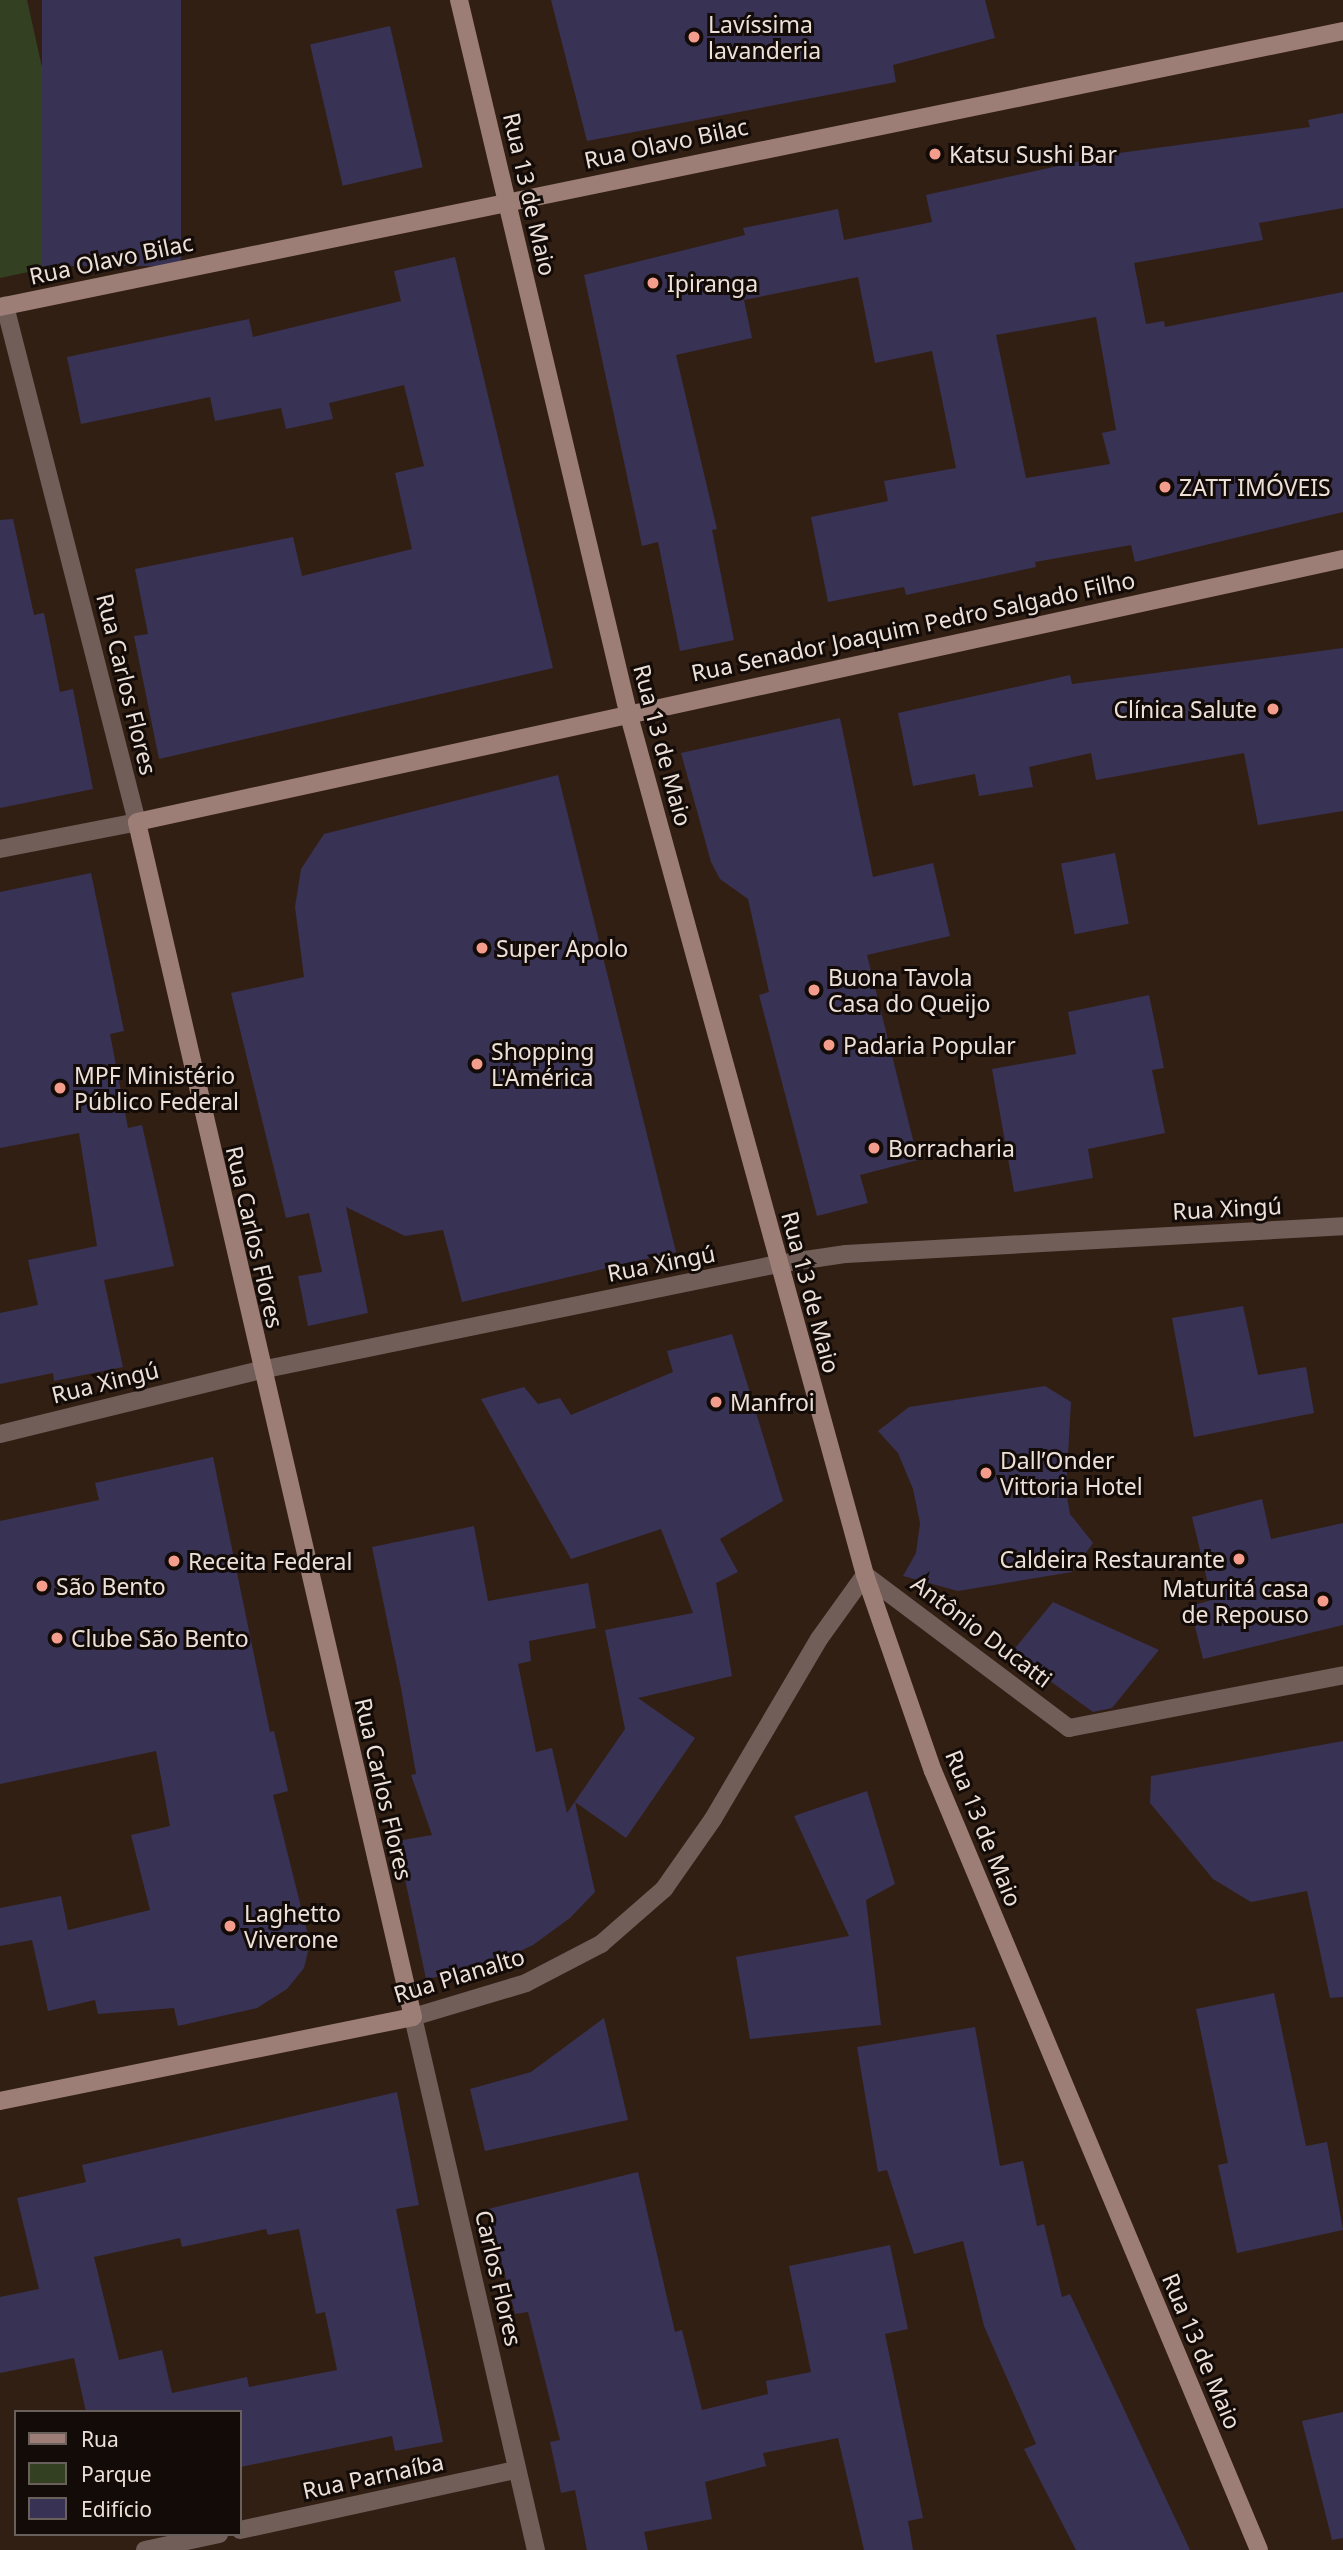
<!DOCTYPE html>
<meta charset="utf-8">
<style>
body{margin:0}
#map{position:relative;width:1343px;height:2550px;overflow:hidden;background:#321f14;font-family:"Noto Sans",sans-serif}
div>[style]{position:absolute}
.green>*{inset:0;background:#334022}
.building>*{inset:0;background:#383255;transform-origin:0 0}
.minor>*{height:18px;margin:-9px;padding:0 9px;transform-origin:9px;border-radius:9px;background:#715e59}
.tertiary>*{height:18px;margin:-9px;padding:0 9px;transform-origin:9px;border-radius:9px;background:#715e59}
.secondary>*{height:18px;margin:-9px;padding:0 9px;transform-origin:9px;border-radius:9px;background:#9d7e76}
.dots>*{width:19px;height:19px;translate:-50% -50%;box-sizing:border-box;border:4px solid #130b07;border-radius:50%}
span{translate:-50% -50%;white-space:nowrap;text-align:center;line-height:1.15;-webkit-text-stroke:6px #130b07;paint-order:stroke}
.poi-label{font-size:23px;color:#ede0d9}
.left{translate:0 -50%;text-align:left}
.right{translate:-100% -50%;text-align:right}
.street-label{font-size:23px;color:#ede0d9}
.legend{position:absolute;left:14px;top:2410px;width:228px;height:126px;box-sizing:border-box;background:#130b07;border:2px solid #6a605b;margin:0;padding:9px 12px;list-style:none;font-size:21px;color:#ede0d9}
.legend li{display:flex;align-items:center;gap:14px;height:35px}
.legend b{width:35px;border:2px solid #6a605b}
</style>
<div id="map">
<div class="green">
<div style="clip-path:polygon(0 0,27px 0,85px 260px,0 278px)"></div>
</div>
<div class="building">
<div style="left:42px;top:0;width:139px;height:266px"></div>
<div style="clip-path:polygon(551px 0,985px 0,995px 38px,893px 65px,896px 82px,587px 141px)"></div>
<div style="left:390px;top:26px;width:145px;height:82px;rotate:77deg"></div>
<div style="clip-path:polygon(evenodd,1343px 113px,1343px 208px,1259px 223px,1263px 240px,1134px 263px,1146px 324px,1164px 321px,1165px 327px,1343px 292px,1343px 512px,1135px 562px,1131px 545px,1035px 562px,1036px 567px,906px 595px,904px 587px,828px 602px,811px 517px,888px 501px,884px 481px,956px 468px,932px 351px,875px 363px,858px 277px,744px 300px,752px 338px,676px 355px,717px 529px,712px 530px,734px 640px,680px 651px,658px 542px,642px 546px,584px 275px,745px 235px,743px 228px,838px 209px,844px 240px,932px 222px,926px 195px,1112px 154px,1310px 127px,1308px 120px,1343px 113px,1096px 317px,1116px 430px,1102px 433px,1110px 464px,1026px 478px,996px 335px,1096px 317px)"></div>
<div style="clip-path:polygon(455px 257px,553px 668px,159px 759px,134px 636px,148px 634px,135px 569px,293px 537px,302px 576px,412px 549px,395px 473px,424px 466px,404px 385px,329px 403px,333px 419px,286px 429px,281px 408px,215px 421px,210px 397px,81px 424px,67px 357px,249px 319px,253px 337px,401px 301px,394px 271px)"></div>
<div style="clip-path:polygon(13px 519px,34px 615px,44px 613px,60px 692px,73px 689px,93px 789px,0 808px,0 520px)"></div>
<div style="clip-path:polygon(1343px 648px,1343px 811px,1258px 825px,1244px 753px,1096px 780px,1091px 753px,1029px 767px,1033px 787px,979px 796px,975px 774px,913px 786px,898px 713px,1070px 675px,1072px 684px)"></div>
<div style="clip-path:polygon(840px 718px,873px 877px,933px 863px,950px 936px,867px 955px,918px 1160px,860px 1175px,868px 1203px,817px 1216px,759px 995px,769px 992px,748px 899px,720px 879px,711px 862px,681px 753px)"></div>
<div style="clip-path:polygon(558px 775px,676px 1252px,462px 1302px,443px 1230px,405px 1236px,346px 1207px,368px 1313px,308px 1326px,298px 1276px,322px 1272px,309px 1213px,286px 1218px,231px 993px,304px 977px,295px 907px,301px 869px,324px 834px)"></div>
<div style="left:1115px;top:853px;width:72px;height:55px;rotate:79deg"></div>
<div style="clip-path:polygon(91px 873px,124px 1031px,110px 1034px,128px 1128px,142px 1125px,174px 1266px,104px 1280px,123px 1367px,54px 1381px,53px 1373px,0 1384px,0 1313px,38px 1305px,28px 1260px,97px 1246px,79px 1133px,0 1148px,0 892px)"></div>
<div style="clip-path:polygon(1149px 995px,1164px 1068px,1152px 1070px,1165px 1133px,1088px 1149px,1093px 1178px,1014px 1192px,992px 1069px,1076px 1054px,1068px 1012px)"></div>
<div style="clip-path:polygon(1243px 1306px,1258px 1375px,1306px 1367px,1314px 1413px,1194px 1437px,1172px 1318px)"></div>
<div style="clip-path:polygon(732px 1334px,783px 1501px,720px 1539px,738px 1572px,716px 1583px,732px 1676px,638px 1698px,695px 1738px,626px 1838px,575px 1802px,595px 1892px,570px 1918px,533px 1945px,486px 1967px,426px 1979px,397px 1841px,432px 1835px,411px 1775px,416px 1774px,401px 1688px,372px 1547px,474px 1526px,488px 1601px,588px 1583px,596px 1628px,529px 1641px,531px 1661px,518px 1664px,536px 1752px,552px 1748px,567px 1813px,625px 1729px,605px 1630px,693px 1613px,661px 1529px,571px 1559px,481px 1399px,524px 1387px,538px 1404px,560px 1398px,571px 1415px,673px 1372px,667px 1351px)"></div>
<div style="clip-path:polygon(1045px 1386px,1071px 1402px,1066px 1491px,1070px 1514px,1093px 1543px,1072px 1572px,958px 1591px,903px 1576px,916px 1553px,920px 1523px,913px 1489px,898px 1453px,878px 1431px,909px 1407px)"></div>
<div style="clip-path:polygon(213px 1457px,270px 1732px,274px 1731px,288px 1791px,273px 1795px,310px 1943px,304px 1968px,287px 1989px,257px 2008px,178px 2026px,174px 2008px,98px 2014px,95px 2000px,48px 2011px,32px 1940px,0 1946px,0 1908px,61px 1896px,68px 1930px,150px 1910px,131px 1835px,170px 1826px,156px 1751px,0 1784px,0 1521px,99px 1500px,95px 1483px)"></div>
<div style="clip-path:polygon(1262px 1499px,1271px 1539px,1343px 1523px,1343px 1625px,1203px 1659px,1190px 1606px,1212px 1600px,1192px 1517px)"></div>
<div style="clip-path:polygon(1053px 1602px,1159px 1650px,1112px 1708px,1093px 1712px,1011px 1653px)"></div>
<div style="clip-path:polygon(1343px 1741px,1343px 1997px,1330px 1998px,1307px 1891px,1251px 1902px,1213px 1879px,1150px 1803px,1151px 1776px)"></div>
<div style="clip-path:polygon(867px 1791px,895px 1884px,866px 1900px,881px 2025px,750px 2039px,736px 1957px,849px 1936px,794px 1816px)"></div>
<div style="clip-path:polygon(1274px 1993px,1306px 2146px,1327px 2142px,1343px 2230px,1237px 2253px,1218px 2165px,1228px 2163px,1196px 2009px)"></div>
<div style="clip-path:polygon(604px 2018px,628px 2120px,485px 2151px,470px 2089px,531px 2072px)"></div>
<div style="clip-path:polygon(975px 2027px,1000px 2166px,1023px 2161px,1037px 2226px,1044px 2224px,1062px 2297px,1070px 2294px,1190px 2550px,1076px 2550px,1024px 2449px,1036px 2444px,984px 2326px,963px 2241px,914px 2254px,887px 2170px,878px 2172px,857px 2047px)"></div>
<div style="clip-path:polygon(evenodd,397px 2092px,419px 2205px,396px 2209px,443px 2442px,395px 2451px,392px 2436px,240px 2467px,240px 2412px,86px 2412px,74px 2358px,0 2373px,0 2297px,39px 2289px,17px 2198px,86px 2182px,82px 2165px,397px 2092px,266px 2229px,268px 2235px,299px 2229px,316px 2314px,325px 2312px,337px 2370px,249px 2387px,247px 2377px,172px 2393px,162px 2350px,119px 2360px,94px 2257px,180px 2238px,182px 2247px,266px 2229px)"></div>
<div style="clip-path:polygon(638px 2172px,675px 2332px,682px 2330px,702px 2410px,768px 2394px,766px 2381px,811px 2372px,789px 2266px,890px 2245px,908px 2329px,885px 2334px,923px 2518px,908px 2521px,913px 2550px,864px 2550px,838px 2438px,763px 2453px,766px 2466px,705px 2482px,712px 2519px,644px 2532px,648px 2550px,587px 2550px,575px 2490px,561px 2493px,550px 2442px,560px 2440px,528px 2312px,515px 2314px,488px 2209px)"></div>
<div style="clip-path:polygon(1343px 2412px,1343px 2538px,1332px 2540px,1302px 2421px)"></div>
</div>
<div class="minor">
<div style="left:0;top:1434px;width:269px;rotate:-13.8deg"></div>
<div style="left:261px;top:1370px;width:528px;rotate:-11.59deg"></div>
<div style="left:778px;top:1264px;width:69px;rotate:-8.4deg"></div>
<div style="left:846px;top:1254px;width:498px;rotate:-3.2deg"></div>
<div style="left:865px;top:1575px;width:255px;rotate:36.9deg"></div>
<div style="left:1069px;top:1728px;width:279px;rotate:-10.9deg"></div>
<div style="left:413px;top:2017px;width:547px;rotate:77.01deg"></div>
<div style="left:240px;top:2530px;width:282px;rotate:-12.3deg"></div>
<div style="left:145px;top:2550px;width:76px;rotate:-12.2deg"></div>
</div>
<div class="tertiary">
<div style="left:0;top:849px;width:140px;rotate:-11.1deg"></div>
<div style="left:137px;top:822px;width:533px;rotate:-104.35deg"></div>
<div style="left:413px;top:2017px;width:118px;rotate:-16.7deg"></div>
<div style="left:526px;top:1983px;width:85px;rotate:-27.5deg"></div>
<div style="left:601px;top:1944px;width:84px;rotate:-41.1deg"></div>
<div style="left:664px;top:1889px;width:85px;rotate:-55deg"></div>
<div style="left:713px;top:1819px;width:209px;rotate:-59.5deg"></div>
<div style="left:819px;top:1639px;width:79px;rotate:-54.3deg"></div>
</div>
<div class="secondary">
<div style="left:459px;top:0;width:732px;rotate:76.65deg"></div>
<div style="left:628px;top:712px;width:895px;rotate:74.64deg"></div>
<div style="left:865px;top:1575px;width:207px;rotate:70.9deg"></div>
<div style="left:933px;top:1771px;width:844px;rotate:67.29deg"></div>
<div style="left:0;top:307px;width:1371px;rotate:-11.61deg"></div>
<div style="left:0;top:2101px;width:421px;rotate:-11.5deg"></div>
<div style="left:413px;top:2017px;width:1226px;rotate:-103.01deg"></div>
<div style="left:137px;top:822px;width:1234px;rotate:-12.3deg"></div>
</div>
<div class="dots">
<div style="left:694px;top:37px;background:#f59d8d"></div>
<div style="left:935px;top:154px;background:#f59d8d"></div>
<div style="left:653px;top:283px;background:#f59d8d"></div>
<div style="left:1165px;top:487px;background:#f59d8d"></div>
<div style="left:1273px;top:709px;background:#f59d8d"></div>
<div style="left:482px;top:948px;background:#f59d8d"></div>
<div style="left:814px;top:990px;background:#f59d8d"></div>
<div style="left:829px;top:1045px;background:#f59d8d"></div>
<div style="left:477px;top:1064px;background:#f59d8d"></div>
<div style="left:60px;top:1088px;background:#f59d8d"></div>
<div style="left:874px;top:1148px;background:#f59d8d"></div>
<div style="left:716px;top:1402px;background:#f59d8d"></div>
<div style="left:986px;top:1473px;background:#f59d8d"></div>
<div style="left:1239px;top:1559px;background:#f59d8d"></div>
<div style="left:174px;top:1561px;background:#f59d8d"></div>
<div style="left:42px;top:1586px;background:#f59d8d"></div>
<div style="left:1323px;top:1601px;background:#f59d8d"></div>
<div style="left:57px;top:1638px;background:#f59d8d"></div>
<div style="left:230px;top:1926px;background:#f59d8d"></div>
</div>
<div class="poi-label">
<span class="left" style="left:708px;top:37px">Lavíssima<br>lavanderia</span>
<span class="left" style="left:949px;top:154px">Katsu Sushi Bar</span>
<span class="left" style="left:667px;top:283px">Ipiranga</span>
<span class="left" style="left:1179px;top:487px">ZATT IMÓVEIS</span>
<span class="right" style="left:1257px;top:709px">Clínica Salute</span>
<span class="left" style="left:496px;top:948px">Super Apolo</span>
<span class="left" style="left:828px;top:990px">Buona Tavola<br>Casa do Queijo</span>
<span class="left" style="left:843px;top:1045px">Padaria Popular</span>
<span class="left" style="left:491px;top:1064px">Shopping<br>L'América</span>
<span class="left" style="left:74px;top:1088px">MPF Ministério<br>Público Federal</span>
<span class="left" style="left:888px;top:1148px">Borracharia</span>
<span class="left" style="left:730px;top:1402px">Manfroi</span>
<span class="left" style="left:1000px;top:1473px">Dall’Onder<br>Vittoria Hotel</span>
<span class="right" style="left:1225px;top:1559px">Caldeira Restaurante</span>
<span class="left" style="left:188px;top:1561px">Receita Federal</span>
<span class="left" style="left:56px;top:1586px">São Bento</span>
<span class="right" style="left:1309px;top:1601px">Maturitá casa<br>de Repouso</span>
<span class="left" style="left:71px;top:1638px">Clube São Bento</span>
<span class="left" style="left:244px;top:1926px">Laghetto<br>Viverone</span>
</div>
<div class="street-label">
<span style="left:666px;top:143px;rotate:-12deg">Rua Olavo Bilac</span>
<span style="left:530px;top:194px;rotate:77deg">Rua 13 de Maio</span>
<span style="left:111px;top:259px;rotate:-12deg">Rua Olavo Bilac</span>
<span style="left:913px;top:626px;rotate:-12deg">Rua Senador Joaquim Pedro Salgado Filho</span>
<span style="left:127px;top:684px;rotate:76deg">Rua Carlos Flores</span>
<span style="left:663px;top:745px;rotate:75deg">Rua 13 de Maio</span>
<span style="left:1227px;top:1208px;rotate:-3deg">Rua Xingú</span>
<span style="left:255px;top:1237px;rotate:77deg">Rua Carlos Flores</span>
<span style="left:661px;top:1263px;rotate:-11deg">Rua Xingú</span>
<span style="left:811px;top:1292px;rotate:75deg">Rua 13 de Maio</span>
<span style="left:105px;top:1382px;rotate:-14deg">Rua Xingú</span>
<span style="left:982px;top:1631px;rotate:37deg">Antônio Ducatti</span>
<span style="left:384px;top:1789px;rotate:77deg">Rua Carlos Flores</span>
<span style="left:984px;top:1828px;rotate:68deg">Rua 13 de Maio</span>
<span style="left:459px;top:1975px;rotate:-17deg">Rua Planalto</span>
<span style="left:499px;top:2278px;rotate:77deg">Carlos Flores</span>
<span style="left:1202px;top:2351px;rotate:67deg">Rua 13 de Maio</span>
<span style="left:373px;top:2476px;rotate:-12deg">Rua Parnaíba</span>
</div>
<ul class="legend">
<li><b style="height:9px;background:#9d7e76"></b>Rua</li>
<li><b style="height:19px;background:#334022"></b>Parque</li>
<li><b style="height:19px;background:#383255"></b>Edifício</li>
</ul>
</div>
